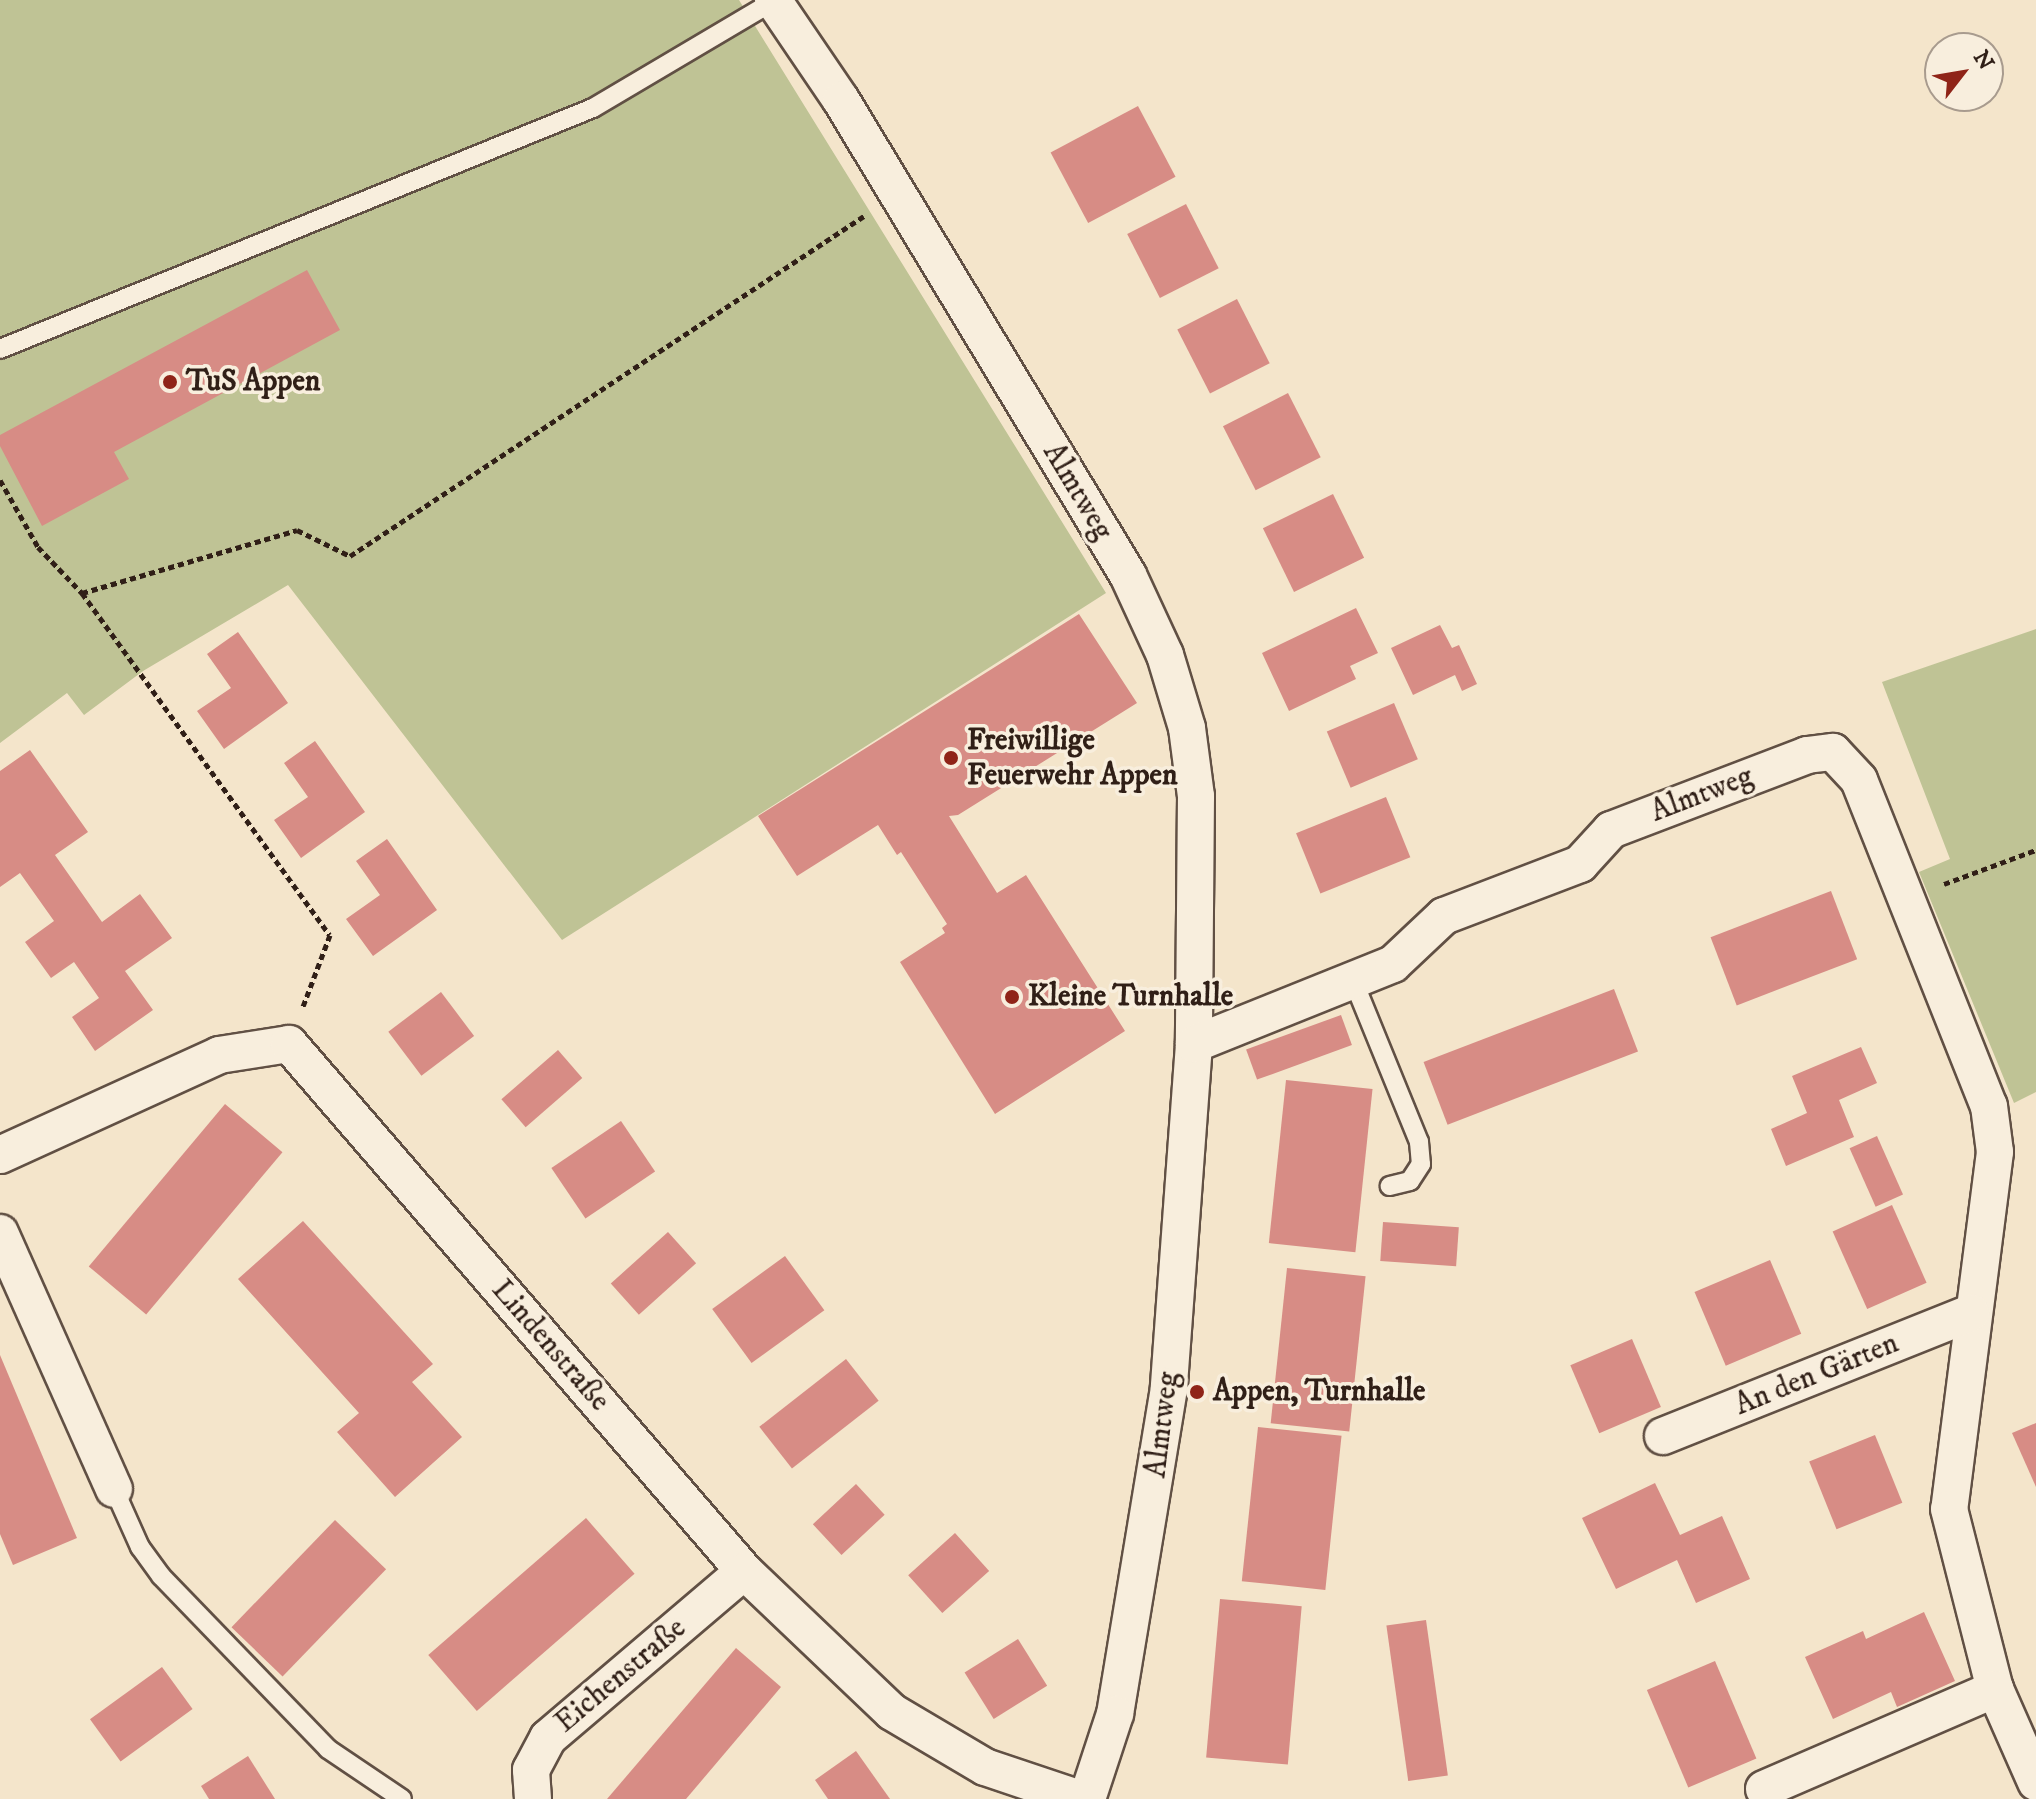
<!DOCTYPE html>
<meta charset="utf-8">
<style>
body{margin:0}
#map{position:relative;width:2036px;height:1799px;overflow:hidden;background:#f4e5cb;font-family:"IM FELL DW Pica",serif}
div>[style]{position:absolute}
.green>*{inset:0;background:#bfc395}
.building>*{inset:0;background:#d78c85;transform-origin:0 0}
.path>*{height:5px;margin-top:-2.5px;transform-origin:0;background:repeating-linear-gradient(90deg,#301f17 0 6px,transparent 0 10px)}
.roads{filter:drop-shadow(2px 0 #615044) drop-shadow(-2px 0 #615044) drop-shadow(0 2px #615044) drop-shadow(0 -2px #615044)}
.lane>*{height:18px;margin:-9px;padding:0 9px;transform-origin:9px;border-radius:9px;background:#f8eedd}
.street>*{height:36px;margin:-18px;padding:0 18px;transform-origin:18px;border-radius:18px;background:#f8eedd}
.dots>*{width:22px;height:22px;translate:-50% -50%;box-sizing:border-box;border:4px solid #f8eedd;border-radius:50%}
span{translate:-50% -50%;white-space:nowrap;text-align:center;line-height:1.15;-webkit-text-stroke:7px #f8eedd;paint-order:stroke}
.poi-label{font-size:30px;color:#301f17;font-weight:700}
.left{translate:0 -50%;text-align:left}
.street-label{font-size:30px;color:#301f17}
.north{position:absolute;left:1924px;top:32px;width:80px;height:80px;box-sizing:border-box;background:#f8eedd;border:2px solid #a89b8e;border-radius:50%;rotate:59deg;font-size:22px;font-weight:700;line-height:32px;text-align:center;color:#301f17}
.north::after{content:'';display:block;margin:auto;width:28px;height:36px;background:#8f2418;clip-path:polygon(50% 0,100% 100%,50% 72%,0 100%)}
</style>
<div id="map">
<div class="green">
<div style="clip-path:polygon(0 0,739px 0,1106px 593px,562px 940px,288px 585px,143px 671px,84px 715px,67px 693px,0 743px)"></div>
<div style="clip-path:polygon(2036px 629px,2036px 1092px,2014px 1103px,1919px 872px,1950px 859px,1882px 682px)"></div>
</div>
<div class="building">
<div style="left:1138px;top:106px;width:80px;height:99px;rotate:62deg"></div>
<div style="left:1186px;top:204px;width:72px;height:66px;rotate:63deg"></div>
<div style="clip-path:polygon(307px 270px,340px 330px,114px 452px,129px 479px,42px 526px,0 446px,0 435px)"></div>
<div style="left:1237px;top:299px;width:72px;height:67px;rotate:63deg"></div>
<div style="left:1288px;top:393px;width:72px;height:73px;rotate:63deg"></div>
<div style="left:1333px;top:494px;width:71px;height:78px;rotate:64deg"></div>
<div style="clip-path:polygon(1356px 608px,1378px 653px,1350px 666px,1356px 679px,1289px 711px,1262px 653px)"></div>
<div style="clip-path:polygon(1079px 614px,1137px 703px,958px 815px,949px 816px,997px 893px,1026px 875px,1125px 1031px,995px 1114px,900px 962px,945px 933px,942px 928px,947px 924px,901px 852px,897px 855px,878px 825px,797px 876px,758px 816px)"></div>
<div style="clip-path:polygon(1440px 625px,1452px 648px,1459px 645px,1477px 684px,1462px 691px,1455px 675px,1413px 695px,1391px 648px)"></div>
<div style="clip-path:polygon(238px 632px,288px 703px,224px 749px,197px 711px,231px 688px,207px 654px)"></div>
<div style="left:1394px;top:703px;width:61px;height:73px;rotate:67deg"></div>
<div style="clip-path:polygon(315px 741px,365px 812px,301px 858px,274px 820px,308px 797px,284px 763px)"></div>
<div style="clip-path:polygon(30px 750px,88px 832px,55px 855px,102px 922px,140px 894px,172px 938px,125px 971px,153px 1010px,95px 1051px,72px 1017px,99px 998px,74px 962px,51px 978px,25px 942px,54px 921px,20px 873px,0 887px,0 771px)"></div>
<div style="left:1386px;top:797px;width:65px;height:97px;rotate:68deg"></div>
<div style="clip-path:polygon(387px 839px,437px 910px,373px 956px,346px 919px,380px 895px,356px 861px)"></div>
<div style="left:1831px;top:891px;width:73px;height:129px;rotate:69deg"></div>
<div style="left:1614px;top:989px;width:67px;height:204px;rotate:69deg"></div>
<div style="left:441px;top:992px;width:55px;height:66px;rotate:53deg"></div>
<div style="left:1341px;top:1015px;width:32px;height:101px;rotate:70deg"></div>
<div style="clip-path:polygon(1861px 1047px,1877px 1083px,1839px 1100px,1854px 1137px,1786px 1166px,1771px 1129px,1807px 1113px,1792px 1076px)"></div>
<div style="left:558px;top:1050px;width:37px;height:75px;rotate:49deg"></div>
<div style="left:1286px;top:1080px;width:87px;height:164px;rotate:6deg"></div>
<div style="left:225px;top:1104px;width:75px;height:212px;rotate:40deg"></div>
<div style="left:621px;top:1121px;width:61px;height:84px;rotate:56deg"></div>
<div style="left:1877px;top:1136px;width:64px;height:30px;rotate:66deg"></div>
<div style="left:1892px;top:1205px;width:85px;height:65px;rotate:66deg"></div>
<div style="clip-path:polygon(303px 1221px,433px 1364px,412px 1382px,462px 1437px,395px 1497px,337px 1432px,359px 1413px,238px 1279px)"></div>
<div style="left:1383px;top:1222px;width:76px;height:39px;rotate:4deg"></div>
<div style="left:668px;top:1232px;width:42px;height:77px;rotate:48deg"></div>
<div style="left:785px;top:1256px;width:67px;height:90px;rotate:54deg"></div>
<div style="left:1770px;top:1260px;width:80px;height:82px;rotate:67deg"></div>
<div style="left:1287px;top:1268px;width:79px;height:156px;rotate:6deg"></div>
<div style="left:1632px;top:1339px;width:74px;height:67px;rotate:67deg"></div>
<div style="clip-path:polygon(0 1355px,77px 1538px,13px 1565px,0 1534px)"></div>
<div style="left:846px;top:1359px;width:53px;height:110px;rotate:52deg"></div>
<div style="clip-path:polygon(2036px 1423px,2036px 1487px,2012px 1433px)"></div>
<div style="left:1258px;top:1427px;width:84px;height:155px;rotate:6deg"></div>
<div style="left:1875px;top:1435px;width:73px;height:71px;rotate:68deg"></div>
<div style="clip-path:polygon(1655px 1483px,1680px 1535px,1722px 1516px,1750px 1579px,1696px 1603px,1677px 1560px,1616px 1589px,1582px 1518px)"></div>
<div style="left:856px;top:1484px;width:42px;height:59px;rotate:47deg"></div>
<div style="left:586px;top:1518px;width:74px;height:209px;rotate:49deg"></div>
<div style="left:335px;top:1520px;width:71px;height:149px;rotate:44deg"></div>
<div style="left:955px;top:1533px;width:51px;height:63px;rotate:48deg"></div>
<div style="left:1220px;top:1599px;width:82px;height:159px;rotate:5deg"></div>
<div style="clip-path:polygon(1924px 1612px,1955px 1681px,1897px 1707px,1891px 1692px,1833px 1719px,1805px 1657px,1863px 1631px,1866px 1639px)"></div>
<div style="left:1426px;top:1620px;width:157px;height:40px;rotate:82deg"></div>
<div style="left:1018px;top:1639px;width:55px;height:63px;rotate:58deg"></div>
<div style="clip-path:polygon(736px 1648px,781px 1687px,686px 1799px,607px 1799px)"></div>
<div style="left:1715px;top:1661px;width:106px;height:74px;rotate:67deg"></div>
<div style="left:162px;top:1667px;width:52px;height:89px;rotate:54deg"></div>
<div style="clip-path:polygon(856px 1751px,890px 1799px,828px 1799px,815px 1780px)"></div>
<div style="clip-path:polygon(248px 1756px,275px 1799px,209px 1799px,201px 1786px)"></div>
</div>
<div class="path">
<div style="left:0;top:480px;width:77px;rotate:60.4deg"></div>
<div style="left:38px;top:547px;width:64px;rotate:46.3deg"></div>
<div style="left:82px;top:593px;width:422px;rotate:54.1deg"></div>
<div style="left:330px;top:935px;width:79px;rotate:110.7deg"></div>
<div style="left:82px;top:593px;width:224px;rotate:-16.3deg"></div>
<div style="left:297px;top:530px;width:59px;rotate:26.1deg"></div>
<div style="left:350px;top:556px;width:616px;rotate:-33.48deg"></div>
<div style="left:1944px;top:884px;width:98px;rotate:-20.3deg"></div>
</div>
<div class="roads">
<div class="lane">
<div style="left:0;top:349px;width:640px;rotate:-22.12deg"></div>
<div style="left:593px;top:108px;width:210px;rotate:-30.6deg"></div>
<div style="left:1353px;top:980px;width:175px;rotate:67.8deg"></div>
<div style="left:1419px;top:1142px;width:22px;rotate:85deg"></div>
<div style="left:1421px;top:1164px;width:20px;rotate:123deg"></div>
<div style="left:1410px;top:1181px;width:21px;rotate:166deg"></div>
<div style="left:114px;top:1489px;width:64px;rotate:65.9deg"></div>
<div style="left:140px;top:1547px;width:36px;rotate:54deg"></div>
<div style="left:161px;top:1576px;width:240px;rotate:46deg"></div>
<div style="left:328px;top:1749px;width:89px;rotate:34deg"></div>
</div>
<div class="street">
<div style="left:773px;top:0;width:121px;rotate:55.8deg"></div>
<div style="left:841px;top:100px;width:555px;rotate:58.86deg"></div>
<div style="left:1128px;top:575px;width:88px;rotate:65.2deg"></div>
<div style="left:1165px;top:655px;width:76px;rotate:73.2deg"></div>
<div style="left:1187px;top:728px;width:69px;rotate:82.5deg"></div>
<div style="left:1196px;top:796px;width:248px;rotate:90.5deg"></div>
<div style="left:1194px;top:1044px;width:345px;rotate:94.2deg"></div>
<div style="left:1169px;top:1388px;width:330px;rotate:99.4deg"></div>
<div style="left:1115px;top:1714px;width:89px;rotate:108.2deg"></div>
<div style="left:1194px;top:1044px;width:214px;rotate:-21.9deg"></div>
<div style="left:1393px;top:964px;width:70px;rotate:-43.3deg"></div>
<div style="left:1444px;top:916px;width:146px;rotate:-20.9deg"></div>
<div style="left:1580px;top:864px;width:46px;rotate:-47.6deg"></div>
<div style="left:1611px;top:830px;width:210px;rotate:-20.9deg"></div>
<div style="left:1807px;top:755px;width:26px;rotate:-7deg"></div>
<div style="left:1833px;top:752px;width:38px;rotate:47deg"></div>
<div style="left:1859px;top:780px;width:351px;rotate:68.3deg"></div>
<div style="left:1989px;top:1106px;width:46px;rotate:82.6deg"></div>
<div style="left:1995px;top:1152px;width:360px;rotate:97.3deg"></div>
<div style="left:1949px;top:1509px;width:186px;rotate:75.7deg"></div>
<div style="left:1995px;top:1689px;width:102px;rotate:66.2deg"></div>
<div style="left:0;top:1155px;width:241px;rotate:-24.5deg"></div>
<div style="left:219px;top:1055px;width:71px;rotate:-8.9deg"></div>
<div style="left:289px;top:1044px;width:696px;rotate:49.19deg"></div>
<div style="left:744px;top:1571px;width:204px;rotate:43.6deg"></div>
<div style="left:892px;top:1712px;width:108px;rotate:30.6deg"></div>
<div style="left:985px;top:1767px;width:100px;rotate:18.6deg"></div>
<div style="left:0;top:1233px;width:280px;rotate:66deg"></div>
<div style="left:1663px;top:1436px;width:332px;rotate:-21.8deg"></div>
<div style="left:1764px;top:1789px;width:252px;rotate:-23.4deg"></div>
<div style="left:533px;top:1799px;width:29px;rotate:-94deg"></div>
<div style="left:531px;top:1770px;width:36px;rotate:-62deg"></div>
<div style="left:548px;top:1738px;width:257px;rotate:-40.4deg"></div>
</div>
</div>
<div class="dots">
<div style="left:170px;top:382px;background:#8f2418"></div>
<div style="left:951px;top:758px;background:#8f2418"></div>
<div style="left:1012px;top:997px;background:#8f2418"></div>
<div style="left:1197px;top:1392px;background:#8f2418"></div>
</div>
<div class="poi-label">
<span class="left" style="left:186px;top:382px">TuS Appen</span>
<span class="left" style="left:967px;top:758px">Freiwillige<br>Feuerwehr Appen</span>
<span class="left" style="left:1028px;top:997px">Kleine Turnhalle</span>
<span class="left" style="left:1213px;top:1392px">Appen, Turnhalle</span>
</div>
<div class="street-label">
<span style="left:1077px;top:492px;rotate:59deg">Almtweg</span>
<span style="left:1702px;top:795px;rotate:-21deg">Almtweg</span>
<span style="left:550px;top:1346px;rotate:49deg">Lindenstraße</span>
<span style="left:1817px;top:1375px;rotate:-22deg">An den Gärten</span>
<span style="left:1163px;top:1425px;rotate:-83deg">Almtweg</span>
<span style="left:621px;top:1676px;rotate:-40deg">Eichenstraße</span>
</div>
<div class="north">N</div>
</div>
